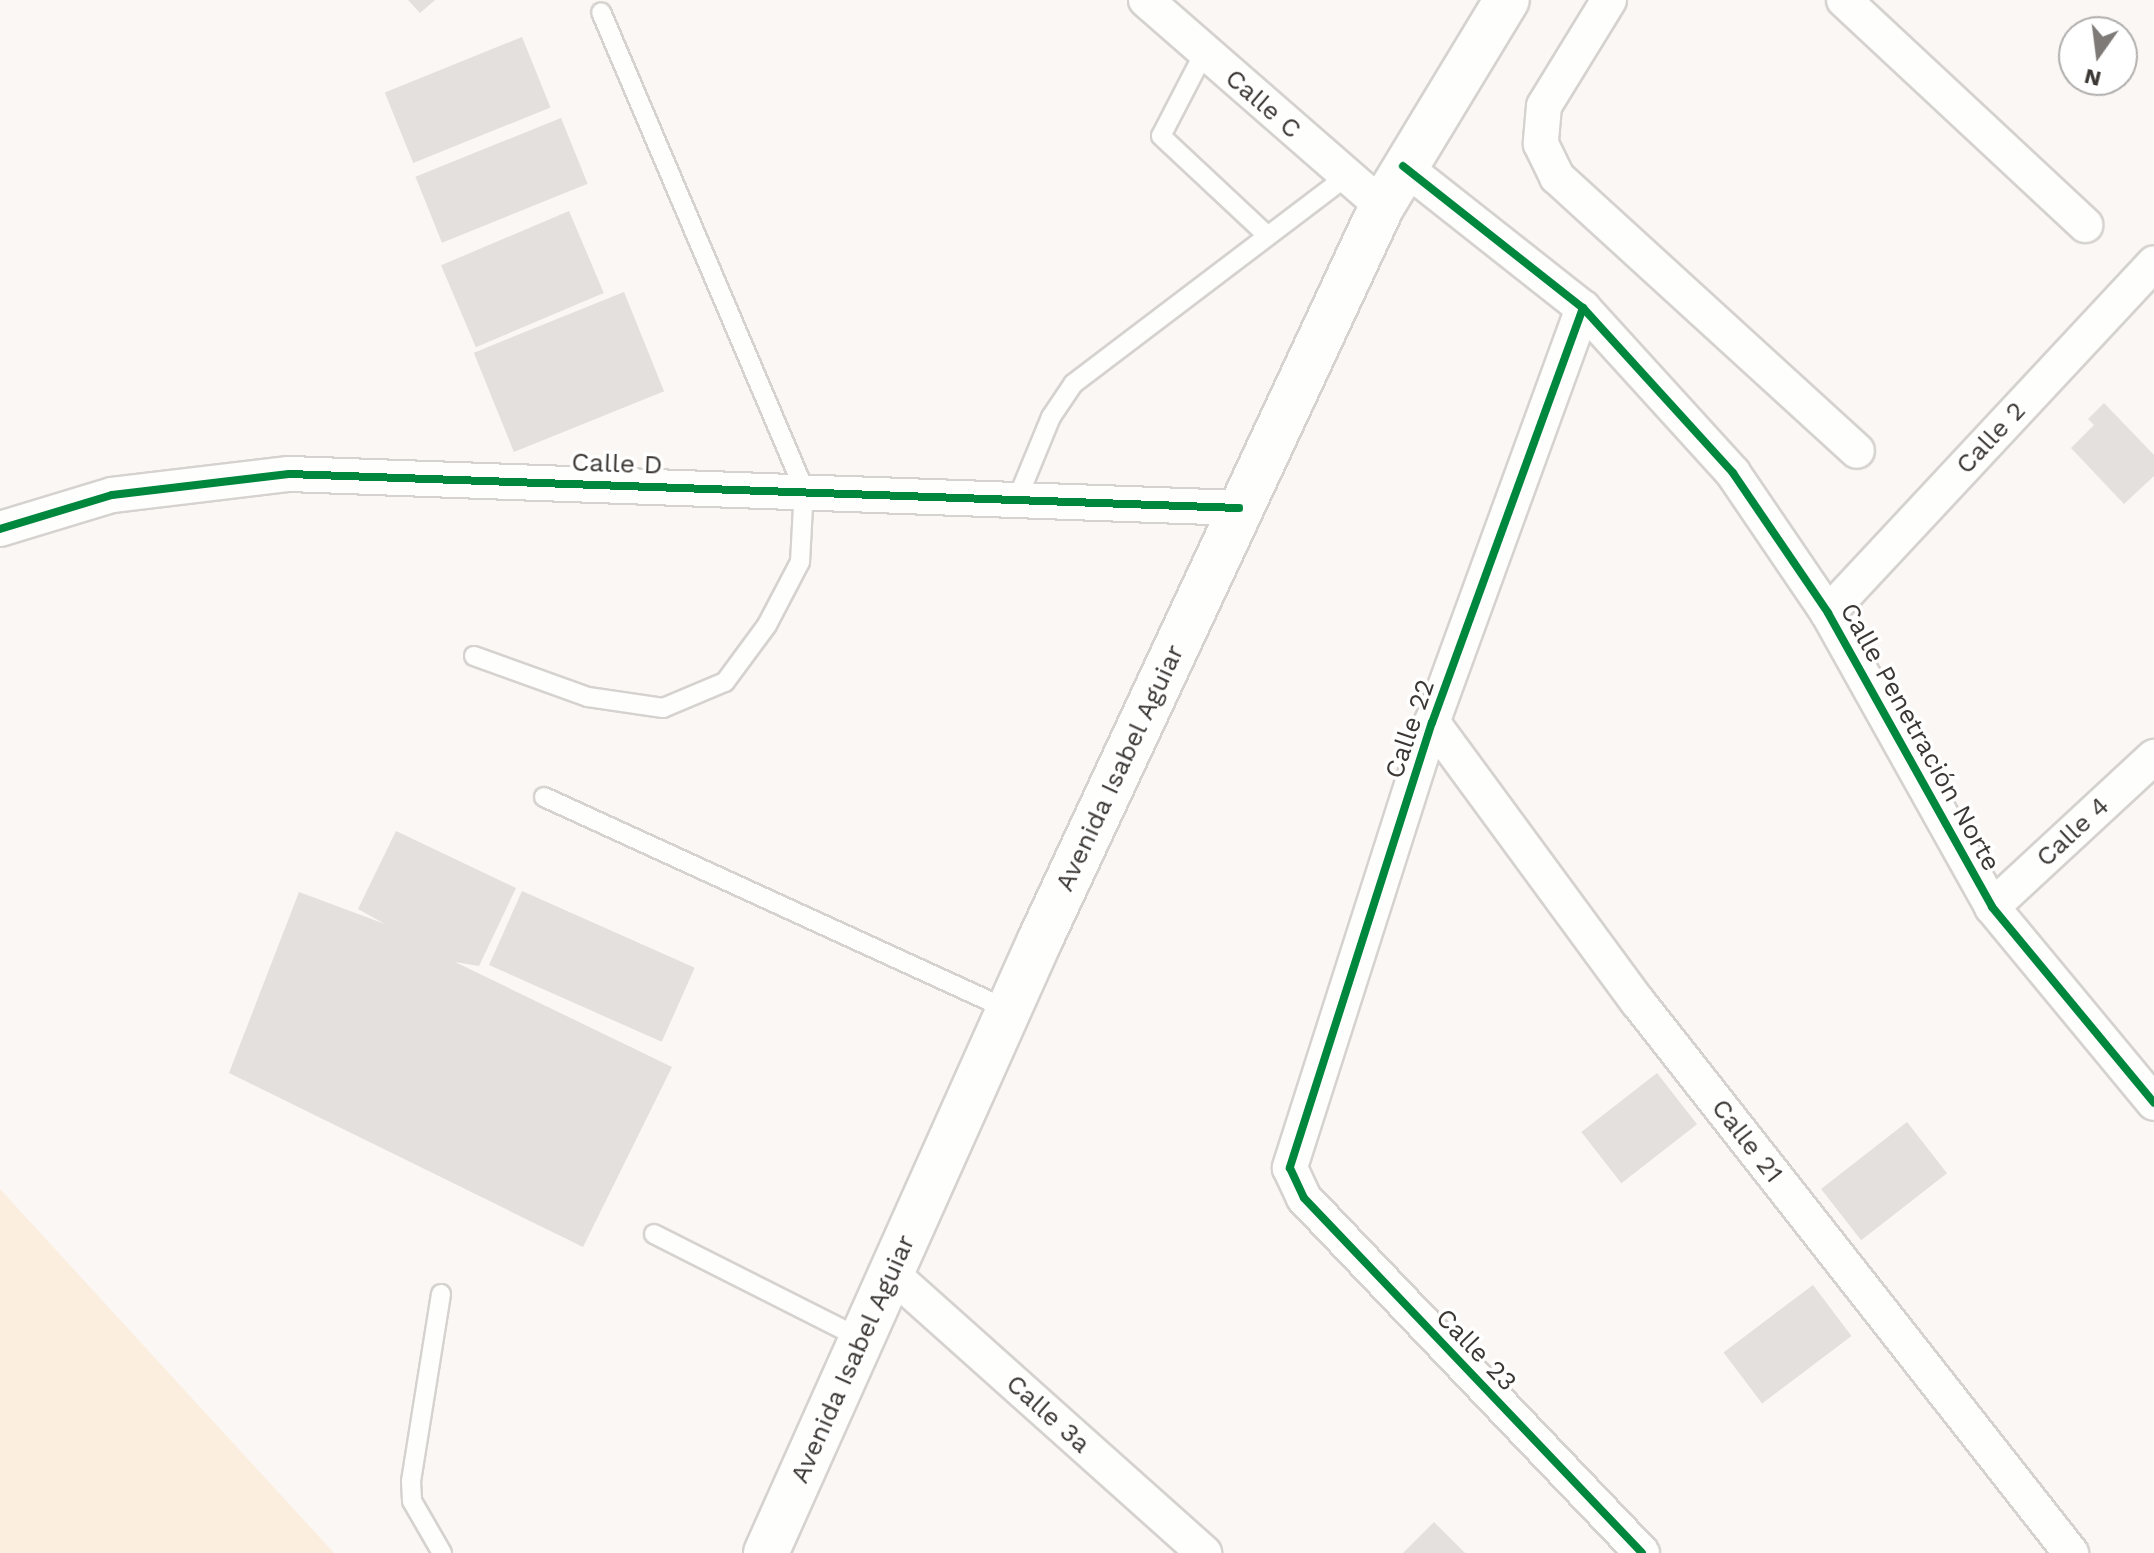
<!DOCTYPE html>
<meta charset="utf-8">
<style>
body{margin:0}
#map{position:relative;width:2154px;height:1553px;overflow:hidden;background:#faf7f4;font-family:"Work Sans",sans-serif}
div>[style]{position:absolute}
.green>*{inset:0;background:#fceedf}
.building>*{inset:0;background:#e3e0dd;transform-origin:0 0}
.roads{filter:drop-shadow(2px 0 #d5d2cf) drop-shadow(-2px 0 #d5d2cf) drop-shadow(0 2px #d5d2cf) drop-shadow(0 -2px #d5d2cf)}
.service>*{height:18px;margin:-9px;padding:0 9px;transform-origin:9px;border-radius:9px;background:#fefefd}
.minor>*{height:34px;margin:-17px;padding:0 17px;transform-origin:17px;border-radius:17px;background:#fefefd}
.secondary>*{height:44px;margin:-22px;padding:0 22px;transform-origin:22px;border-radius:22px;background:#fefefd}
.cycleway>*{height:8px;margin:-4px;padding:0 4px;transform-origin:4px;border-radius:4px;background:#00873e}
span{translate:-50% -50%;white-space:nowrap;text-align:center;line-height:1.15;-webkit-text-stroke:7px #fff;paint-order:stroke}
.street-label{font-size:26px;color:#3b3734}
.north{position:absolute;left:2058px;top:16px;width:80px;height:80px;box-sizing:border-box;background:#fff;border:2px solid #b1afae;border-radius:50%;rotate:194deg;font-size:22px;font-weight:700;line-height:32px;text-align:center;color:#3b3734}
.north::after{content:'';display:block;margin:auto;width:28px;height:36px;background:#7e7a77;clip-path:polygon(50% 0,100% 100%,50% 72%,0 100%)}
</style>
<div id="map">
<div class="green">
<div style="clip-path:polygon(0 1189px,334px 1553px,0 1553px)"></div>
</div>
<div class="building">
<div style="clip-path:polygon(408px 0,435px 0,420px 13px)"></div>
<div style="left:522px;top:37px;width:76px;height:148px;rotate:68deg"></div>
<div style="left:561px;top:118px;width:71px;height:157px;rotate:68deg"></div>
<div style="left:569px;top:211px;width:89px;height:139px;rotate:67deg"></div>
<div style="left:624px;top:292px;width:107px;height:162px;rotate:68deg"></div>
<div style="clip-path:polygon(2104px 403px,2154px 455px,2154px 476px,2124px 504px,2071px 448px,2094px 425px,2088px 419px)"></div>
<div style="clip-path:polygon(396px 831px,516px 888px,479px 966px,455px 962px,672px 1067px,583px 1247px,229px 1073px,299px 892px,385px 924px,358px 909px)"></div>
<div style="left:522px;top:891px;width:189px;height:81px;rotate:24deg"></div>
<div style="left:1657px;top:1073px;width:65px;height:96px;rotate:52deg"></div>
<div style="left:1907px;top:1122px;width:65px;height:109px;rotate:52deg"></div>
<div style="left:1813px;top:1285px;width:64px;height:112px;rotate:53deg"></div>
<div style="clip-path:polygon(1434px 1522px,1465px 1553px,1403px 1553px)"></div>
</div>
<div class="roads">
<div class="service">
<div style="left:1204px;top:53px;width:93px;rotate:117.4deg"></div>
<div style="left:1161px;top:136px;width:146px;rotate:43.1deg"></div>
<div style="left:1016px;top:502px;width:92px;rotate:-67.6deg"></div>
<div style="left:1051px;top:417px;width:40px;rotate:-56deg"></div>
<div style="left:1073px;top:384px;width:344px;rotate:-37.2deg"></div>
<div style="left:474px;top:656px;width:121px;rotate:19.8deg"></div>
<div style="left:588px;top:697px;width:76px;rotate:8.3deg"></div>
<div style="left:663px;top:708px;width:67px;rotate:-22.8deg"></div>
<div style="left:725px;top:682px;width:71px;rotate:-53.6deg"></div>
<div style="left:767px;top:625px;width:71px;rotate:-62.4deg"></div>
<div style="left:800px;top:562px;width:73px;rotate:-86.9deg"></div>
<div style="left:804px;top:489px;width:518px;rotate:-113.05deg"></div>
<div style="left:544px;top:797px;width:511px;rotate:24.61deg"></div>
<div style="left:654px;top:1234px;width:233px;rotate:26.8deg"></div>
<div style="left:441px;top:1294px;width:189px;rotate:99.1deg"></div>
<div style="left:411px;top:1481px;width:20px;rotate:87deg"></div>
<div style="left:412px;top:1501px;width:60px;rotate:60deg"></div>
</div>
<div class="minor">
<div style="left:1146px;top:0;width:313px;rotate:41.1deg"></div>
<div style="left:1609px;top:0;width:124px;rotate:121.5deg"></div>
<div style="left:1544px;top:106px;width:38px;rotate:95deg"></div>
<div style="left:1541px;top:144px;width:37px;rotate:64deg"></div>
<div style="left:1557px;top:177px;width:406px;rotate:42.4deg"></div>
<div style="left:1844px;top:0;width:330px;rotate:43deg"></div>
<div style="left:1403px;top:166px;width:229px;rotate:38.3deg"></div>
<div style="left:1583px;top:308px;width:223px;rotate:47.7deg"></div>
<div style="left:1733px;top:473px;width:169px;rotate:55.8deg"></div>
<div style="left:1828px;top:613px;width:337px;rotate:60.8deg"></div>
<div style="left:1992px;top:907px;width:254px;rotate:50.4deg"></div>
<div style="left:1583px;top:308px;width:441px;rotate:110deg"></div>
<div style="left:1432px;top:722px;width:468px;rotate:107.7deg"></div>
<div style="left:1290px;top:1168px;width:33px;rotate:65deg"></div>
<div style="left:1304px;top:1198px;width:490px;rotate:46.4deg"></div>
<div style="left:0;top:529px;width:117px;rotate:-16.9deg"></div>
<div style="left:112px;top:495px;width:178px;rotate:-6.8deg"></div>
<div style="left:289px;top:474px;width:951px;rotate:2.05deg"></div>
<div style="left:1828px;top:613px;width:478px;rotate:-47deg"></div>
<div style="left:1432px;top:722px;width:348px;rotate:53.7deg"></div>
<div style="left:1638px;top:1002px;width:701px;rotate:51.84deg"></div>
<div style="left:1992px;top:907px;width:221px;rotate:-42.8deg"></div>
<div style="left:892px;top:1274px;width:419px;rotate:41.8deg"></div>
</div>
<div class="secondary">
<div style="left:766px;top:1553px;width:671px;rotate:-65.92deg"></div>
<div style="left:1040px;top:940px;width:810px;rotate:-65.02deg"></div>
<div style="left:1382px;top:206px;width:241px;rotate:-58.8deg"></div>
</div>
</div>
<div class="cycleway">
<div style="left:1403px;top:166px;width:229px;rotate:38.3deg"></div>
<div style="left:1583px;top:308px;width:223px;rotate:47.7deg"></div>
<div style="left:1733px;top:473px;width:169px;rotate:55.8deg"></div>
<div style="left:1828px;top:613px;width:337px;rotate:60.8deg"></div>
<div style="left:1992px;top:907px;width:254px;rotate:50.4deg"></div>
<div style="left:1583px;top:308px;width:441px;rotate:110deg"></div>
<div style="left:1432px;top:722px;width:468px;rotate:107.7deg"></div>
<div style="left:1290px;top:1168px;width:33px;rotate:65deg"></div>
<div style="left:1304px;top:1198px;width:490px;rotate:46.4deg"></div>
<div style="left:0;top:529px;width:117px;rotate:-16.9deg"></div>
<div style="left:112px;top:495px;width:178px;rotate:-6.8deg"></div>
<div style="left:289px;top:474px;width:951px;rotate:2.05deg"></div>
</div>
<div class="street-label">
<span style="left:1263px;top:104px;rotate:41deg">Calle C</span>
<span style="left:1991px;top:438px;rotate:-47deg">Calle 2</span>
<span style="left:617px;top:464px;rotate:2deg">Calle D</span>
<span style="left:1410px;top:729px;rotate:-71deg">Calle 22</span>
<span style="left:1920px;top:737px;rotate:61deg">Calle Penetración Norte</span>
<span style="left:1120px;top:768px;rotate:-65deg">Avenida Isabel Aguiar</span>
<span style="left:2073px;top:832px;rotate:-43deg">Calle 4</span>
<span style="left:1747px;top:1141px;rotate:52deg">Calle 21</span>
<span style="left:1476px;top:1350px;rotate:46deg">Calle 23</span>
<span style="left:853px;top:1359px;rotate:-66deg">Avenida Isabel Aguiar</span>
<span style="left:1048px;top:1414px;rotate:42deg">Calle 3a</span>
</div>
<div class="north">N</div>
</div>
